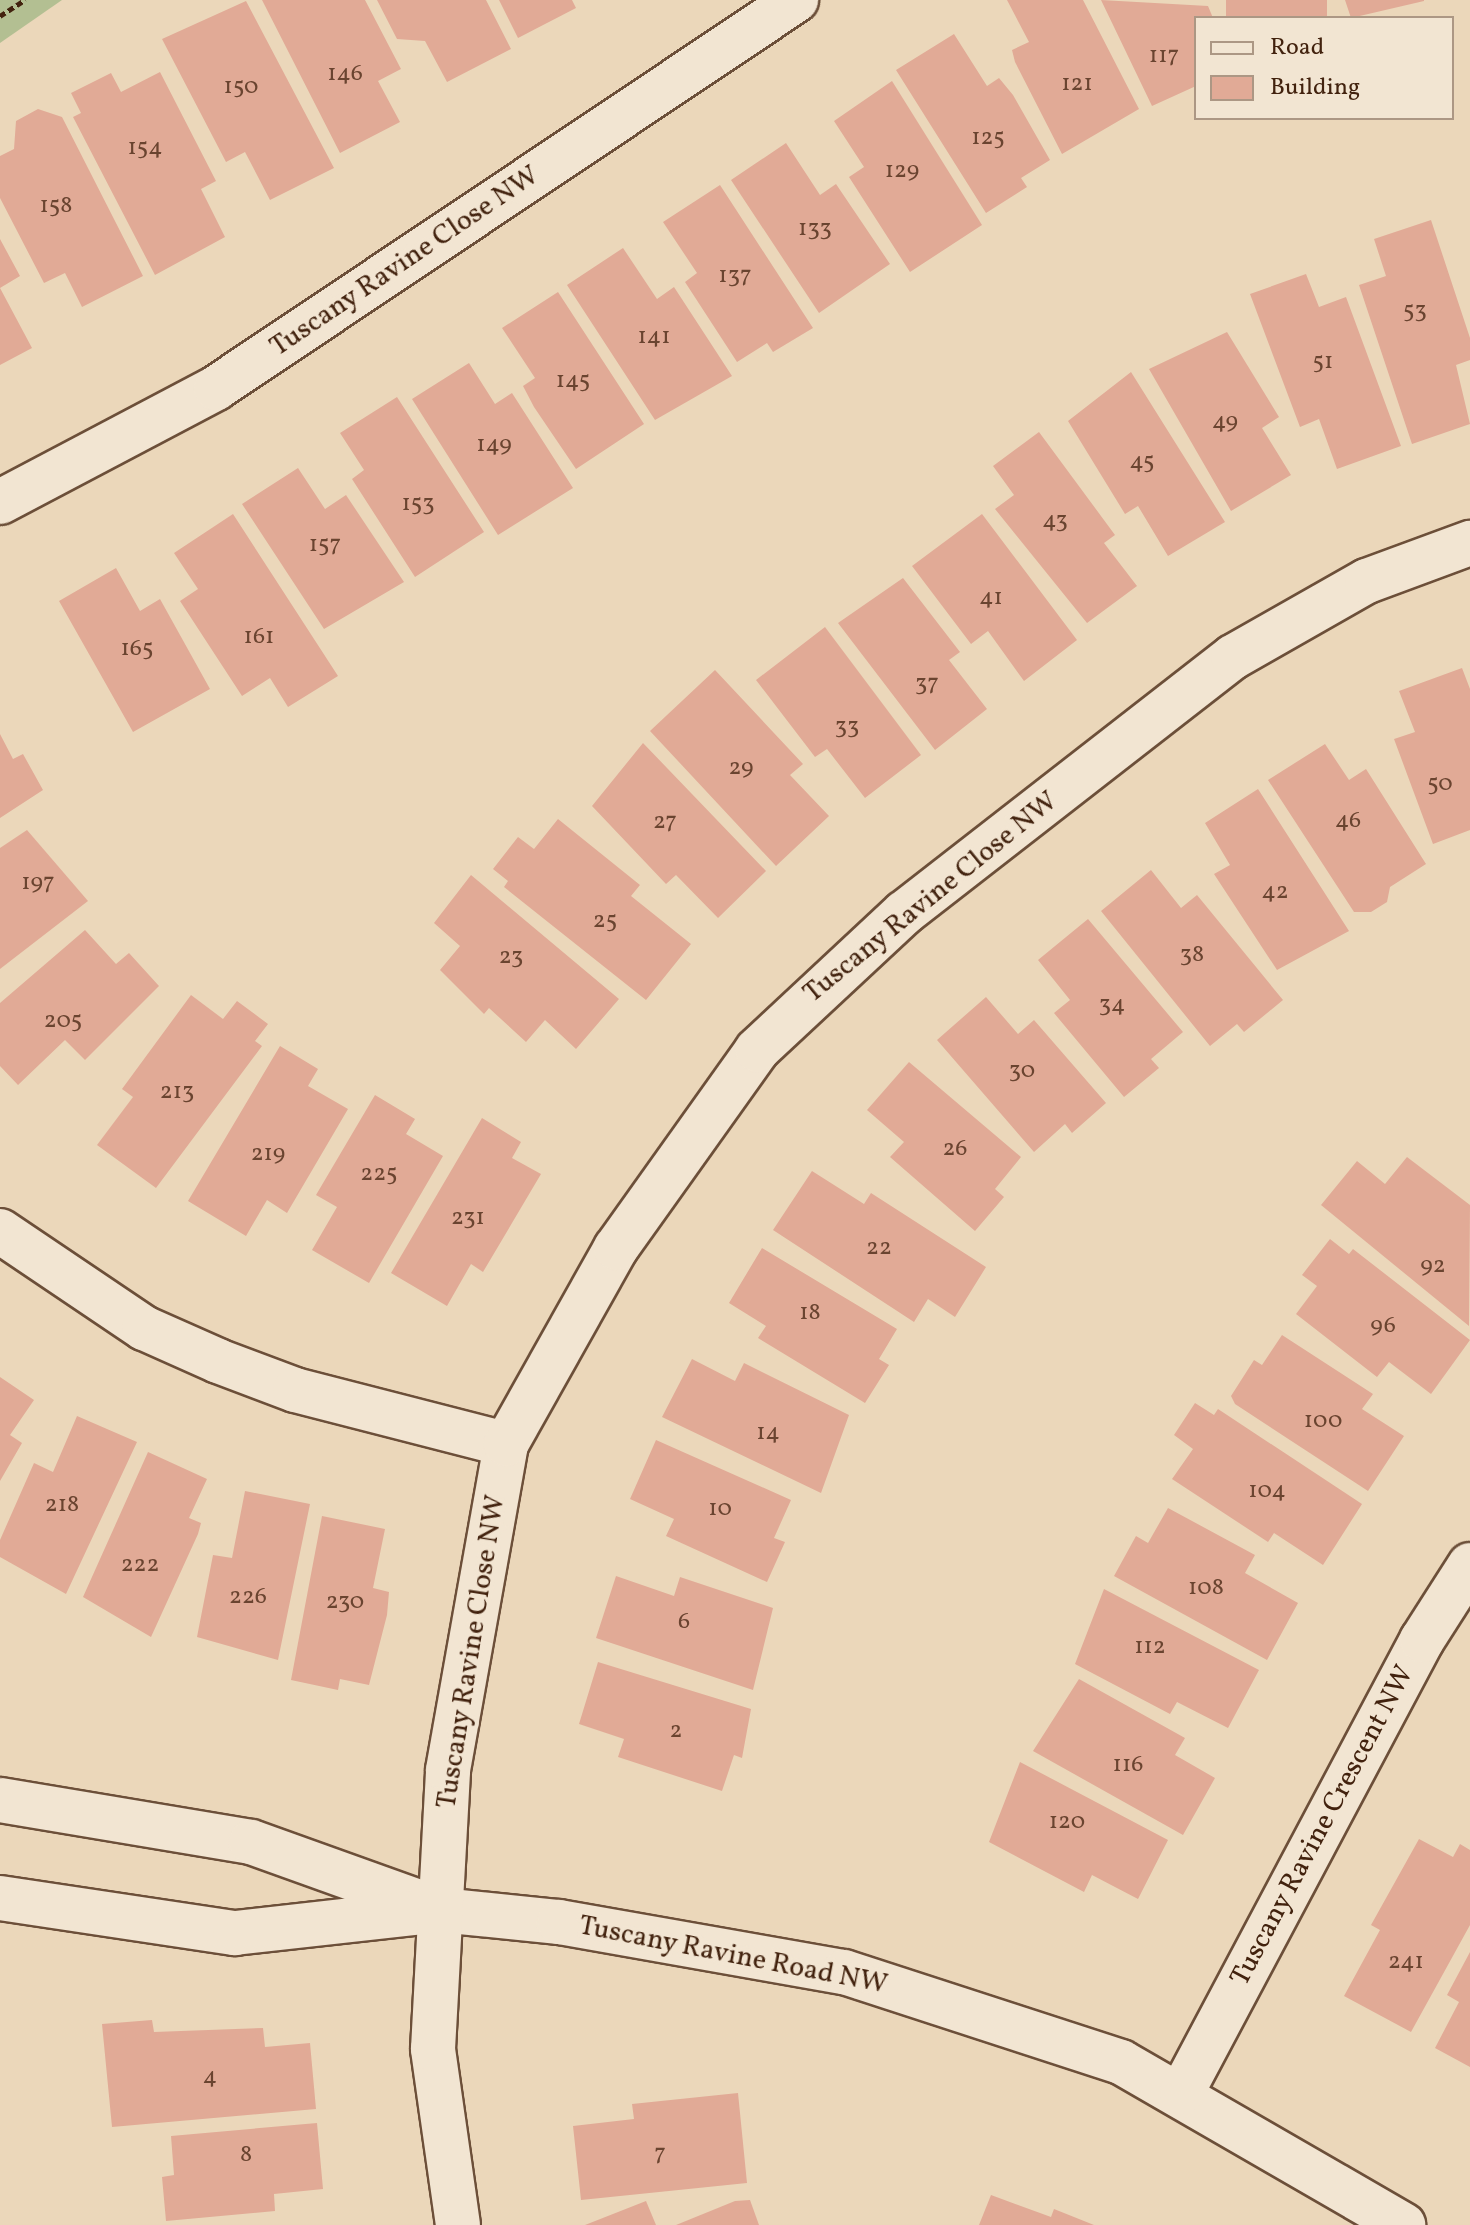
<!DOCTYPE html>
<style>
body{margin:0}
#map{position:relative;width:1470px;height:2225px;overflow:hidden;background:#ebd7ba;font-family:Vollkorn,serif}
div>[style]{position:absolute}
.green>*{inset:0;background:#b3bf92}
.building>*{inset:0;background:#e1aa96;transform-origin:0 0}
.path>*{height:5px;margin-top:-2.5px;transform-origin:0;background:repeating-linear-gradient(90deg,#42220e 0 6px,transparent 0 10px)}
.roads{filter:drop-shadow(2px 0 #6c4f39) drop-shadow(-2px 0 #6c4f39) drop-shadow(0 2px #6c4f39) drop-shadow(0 -2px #6c4f39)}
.street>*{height:44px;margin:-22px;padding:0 22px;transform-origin:22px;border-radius:22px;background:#f2e5d2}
span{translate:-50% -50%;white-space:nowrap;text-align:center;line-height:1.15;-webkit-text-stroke:8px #f2e5d2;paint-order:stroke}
.number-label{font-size:24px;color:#6a4430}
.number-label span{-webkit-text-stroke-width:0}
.street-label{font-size:28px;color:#42220e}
.legend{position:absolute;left:1194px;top:16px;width:260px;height:104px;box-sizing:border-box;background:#f2e5d2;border:2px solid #ac9784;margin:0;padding:10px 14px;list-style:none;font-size:24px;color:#42220e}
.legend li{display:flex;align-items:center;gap:16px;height:40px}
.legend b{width:40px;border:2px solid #ac9784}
</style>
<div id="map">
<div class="green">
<div style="clip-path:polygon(0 0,62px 0,0 43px)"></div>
</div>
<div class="building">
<div style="clip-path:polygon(262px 0,365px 0,401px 69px,378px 81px,400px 122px,340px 153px)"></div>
<div style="clip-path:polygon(377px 0,486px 0,511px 49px,447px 82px,425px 41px,397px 39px)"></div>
<div style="clip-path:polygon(499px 0,572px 0,576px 8px,518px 38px)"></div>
<div style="clip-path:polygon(1007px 0,1083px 0,1139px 109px,1062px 154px,1015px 62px,1012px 50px,1029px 42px)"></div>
<div style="clip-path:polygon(1101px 0,1208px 6px,1213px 18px,1196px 18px,1196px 86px,1152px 106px)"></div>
<div style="left:1226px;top:0;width:101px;height:20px"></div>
<div style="clip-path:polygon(1345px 0,1424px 0,1424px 1px,1351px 18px)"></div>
<div style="clip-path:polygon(246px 1px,334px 168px,270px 200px,245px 152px,226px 162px,162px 39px)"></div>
<div style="clip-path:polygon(954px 34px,987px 86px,999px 78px,1013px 95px,1050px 160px,1021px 178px,1027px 187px,986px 213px,896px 70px)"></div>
<div style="clip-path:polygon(160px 72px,216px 181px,201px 189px,225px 237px,155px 275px,73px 117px,81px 113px,71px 93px,111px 73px,121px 92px)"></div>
<div style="clip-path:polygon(892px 81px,982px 225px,910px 272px,849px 177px,864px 167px,834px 121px)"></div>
<div style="clip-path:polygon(38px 109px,62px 117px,143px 276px,82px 307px,65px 273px,44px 283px,0 198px,0 156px,14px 149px,16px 121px)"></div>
<div style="clip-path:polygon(786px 143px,820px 195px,836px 184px,890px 264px,819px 313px,731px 180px)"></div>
<div style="clip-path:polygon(720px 185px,813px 328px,773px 352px,767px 343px,737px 362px,685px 282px,697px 273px,663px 222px)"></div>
<div style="clip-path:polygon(1431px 220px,1470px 338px,1470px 360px,1456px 365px,1470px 424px,1412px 444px,1359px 285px,1386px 276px,1374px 239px)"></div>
<div style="clip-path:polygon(0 239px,20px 276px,0 288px,32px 348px,0 365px)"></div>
<div style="clip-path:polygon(623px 248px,657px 299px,674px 287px,732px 376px,655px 420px,567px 285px)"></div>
<div style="clip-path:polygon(1306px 274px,1319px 307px,1346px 297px,1401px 446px,1337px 469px,1319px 419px,1300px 427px,1250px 294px)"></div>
<div style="clip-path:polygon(558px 292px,644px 424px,576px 469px,534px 407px,523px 386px,535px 378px,502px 328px)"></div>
<div style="clip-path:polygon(1227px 332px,1279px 417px,1262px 428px,1291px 475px,1231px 511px,1149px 369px)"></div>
<div style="clip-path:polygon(469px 363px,495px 404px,512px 393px,573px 488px,498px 535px,412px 399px)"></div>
<div style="clip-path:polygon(1131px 372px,1225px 522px,1168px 556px,1138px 506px,1125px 514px,1068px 421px)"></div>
<div style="clip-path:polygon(397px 397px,484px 532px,415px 577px,352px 479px,364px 470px,340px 433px)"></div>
<div style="clip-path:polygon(1039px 432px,1115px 535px,1104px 543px,1137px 586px,1087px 623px,995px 509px,1014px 495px,993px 466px)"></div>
<div style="clip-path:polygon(298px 468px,325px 509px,346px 495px,404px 582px,324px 629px,242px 504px)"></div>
<div style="clip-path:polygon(233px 514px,338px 676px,288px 707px,270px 678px,242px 696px,180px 601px,198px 589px,174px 553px)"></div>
<div style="clip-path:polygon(982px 514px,1077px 640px,1024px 681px,988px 631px,971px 644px,912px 566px)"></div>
<div style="clip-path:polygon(116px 568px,140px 611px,160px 599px,210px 689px,133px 732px,59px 601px)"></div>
<div style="clip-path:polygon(903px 578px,960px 652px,949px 660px,987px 709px,935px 750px,838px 623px)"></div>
<div style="clip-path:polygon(825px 627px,921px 755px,865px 798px,827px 749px,815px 757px,756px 680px)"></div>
<div style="clip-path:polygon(1462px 668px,1470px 689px,1470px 830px,1433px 844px,1394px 739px,1415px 732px,1399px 691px)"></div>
<div style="clip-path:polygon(715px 670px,803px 764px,790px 775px,829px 816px,776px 866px,650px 731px)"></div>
<div style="clip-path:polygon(0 734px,13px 759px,23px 754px,43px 790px,0 818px)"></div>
<div style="clip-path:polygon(643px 743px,766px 871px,718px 918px,676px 875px,666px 884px,592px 806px)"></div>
<div style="clip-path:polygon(1325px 744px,1349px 780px,1366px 769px,1426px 864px,1390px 887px,1387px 902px,1371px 912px,1354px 912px,1268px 780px)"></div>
<div style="clip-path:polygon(1258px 789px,1349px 931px,1277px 970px,1214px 874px,1230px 865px,1205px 823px)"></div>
<div style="clip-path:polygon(558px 819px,640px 885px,631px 896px,691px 944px,646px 1000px,504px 887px,508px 881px,493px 869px,518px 837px,534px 849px)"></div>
<div style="clip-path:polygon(27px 830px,88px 901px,0 969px,0 848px)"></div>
<div style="clip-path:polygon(1151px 870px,1181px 908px,1197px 895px,1283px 1000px,1244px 1032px,1237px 1024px,1210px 1046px,1101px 911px)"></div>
<div style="clip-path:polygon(471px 875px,619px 999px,576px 1049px,545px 1020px,526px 1042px,489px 1008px,484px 1014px,440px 970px,460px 946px,434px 923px)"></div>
<div style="clip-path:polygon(1088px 919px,1183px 1032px,1151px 1059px,1159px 1068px,1124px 1097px,1054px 1013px,1070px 1000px,1038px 960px)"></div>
<div style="clip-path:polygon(85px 930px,116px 964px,129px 953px,159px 986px,85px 1060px,65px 1040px,18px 1085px,0 1066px,0 1003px)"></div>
<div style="clip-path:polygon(191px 995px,223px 1019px,237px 1001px,268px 1024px,255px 1041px,262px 1046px,156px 1188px,97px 1145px,133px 1097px,122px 1089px)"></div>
<div style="clip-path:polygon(986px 997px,1018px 1034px,1034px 1020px,1106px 1103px,1072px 1133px,1065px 1124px,1034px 1152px,937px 1040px)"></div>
<div style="clip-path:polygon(280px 1046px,318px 1069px,308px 1086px,348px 1109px,287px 1213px,267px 1200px,246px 1236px,188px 1201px)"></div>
<div style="clip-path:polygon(909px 1062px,1021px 1157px,995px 1189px,1004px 1197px,975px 1231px,890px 1157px,904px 1142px,867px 1110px)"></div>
<div style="clip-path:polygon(375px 1095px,415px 1119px,406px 1134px,443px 1156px,369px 1283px,312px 1250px,337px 1207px,316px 1195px)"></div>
<div style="clip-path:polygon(482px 1118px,521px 1142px,512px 1158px,541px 1174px,483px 1272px,471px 1264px,447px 1306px,391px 1273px)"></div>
<div style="clip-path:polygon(1407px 1157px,1470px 1205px,1469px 1326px,1321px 1205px,1357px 1161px,1385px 1184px)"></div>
<div style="clip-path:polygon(812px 1171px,864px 1204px,871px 1193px,986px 1267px,955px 1317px,928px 1299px,914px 1322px,773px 1230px)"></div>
<div style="clip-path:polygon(1330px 1239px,1349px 1254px,1353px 1249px,1470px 1340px,1431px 1394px,1389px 1362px,1377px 1377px,1296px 1314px,1317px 1286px,1302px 1275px)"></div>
<div style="clip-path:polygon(762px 1248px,897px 1329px,879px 1359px,889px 1365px,865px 1403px,758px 1338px,766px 1326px,729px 1303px)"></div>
<div style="clip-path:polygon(1282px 1335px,1373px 1394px,1362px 1409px,1404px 1436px,1368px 1491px,1235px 1404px,1231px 1396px,1254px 1360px,1262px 1365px)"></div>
<div style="clip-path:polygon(692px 1359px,735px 1381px,744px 1363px,849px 1415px,821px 1493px,662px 1417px)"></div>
<div style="clip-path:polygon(0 1377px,34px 1400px,10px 1435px,22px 1443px,0 1481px)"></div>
<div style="clip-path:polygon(1195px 1403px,1214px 1415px,1218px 1409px,1362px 1504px,1323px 1565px,1274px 1533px,1268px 1542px,1172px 1479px,1193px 1449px,1174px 1435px)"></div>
<div style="clip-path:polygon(77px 1416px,137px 1442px,66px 1594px,0 1557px,0 1540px,34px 1463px,53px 1472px)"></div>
<div style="clip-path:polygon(656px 1440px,791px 1500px,774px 1538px,785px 1542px,767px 1582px,666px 1536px,674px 1519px,630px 1499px)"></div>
<div style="clip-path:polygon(148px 1452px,207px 1479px,189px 1518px,201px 1523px,198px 1534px,151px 1637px,83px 1597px)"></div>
<div style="clip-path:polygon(245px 1491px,310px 1504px,278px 1660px,197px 1637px,213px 1555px,232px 1558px)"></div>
<div style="clip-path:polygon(1168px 1508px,1255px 1555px,1245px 1573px,1298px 1603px,1267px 1660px,1114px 1576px,1136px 1536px,1148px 1543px)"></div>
<div style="clip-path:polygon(322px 1516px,385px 1529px,373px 1588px,389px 1592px,387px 1615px,369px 1685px,340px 1679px,338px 1690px,291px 1680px)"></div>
<div style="clip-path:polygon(616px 1576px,674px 1596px,680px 1577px,773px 1608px,753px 1690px,596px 1638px)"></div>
<div style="clip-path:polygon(1104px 1589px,1259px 1670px,1228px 1728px,1177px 1702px,1170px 1714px,1075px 1664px)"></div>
<div style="clip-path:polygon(598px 1662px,751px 1709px,742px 1758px,734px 1755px,722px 1791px,618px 1757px,624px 1739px,579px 1724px)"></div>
<div style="clip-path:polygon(1079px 1679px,1185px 1738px,1175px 1755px,1215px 1778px,1183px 1835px,1033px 1751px)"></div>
<div style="clip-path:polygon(1020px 1762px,1168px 1840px,1138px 1899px,1092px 1875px,1084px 1892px,989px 1842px)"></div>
<div style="clip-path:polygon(1419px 1839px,1453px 1857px,1460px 1844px,1470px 1850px,1470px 1925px,1411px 2032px,1344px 1996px,1380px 1930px,1371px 1925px)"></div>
<div style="clip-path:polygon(1470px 1952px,1470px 2067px,1435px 2048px,1459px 2002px,1447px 1995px)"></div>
<div style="clip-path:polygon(152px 2020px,154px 2032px,263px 2028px,265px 2047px,310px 2043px,316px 2109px,112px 2127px,102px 2024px)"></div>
<div style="clip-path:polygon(738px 2093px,747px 2183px,581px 2200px,573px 2126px,634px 2119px,632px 2104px)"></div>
<div style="clip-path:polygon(317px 2123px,323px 2189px,274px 2194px,275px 2211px,166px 2221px,162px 2177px,174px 2175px,171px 2136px)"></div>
<div style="clip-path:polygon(991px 2195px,1051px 2217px,1054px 2209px,1094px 2225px,979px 2225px)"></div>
<div style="clip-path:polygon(750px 2200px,759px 2225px,676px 2225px,735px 2201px)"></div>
<div style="clip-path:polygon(646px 2201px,656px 2225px,585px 2225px)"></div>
</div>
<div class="path">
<div style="left:0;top:16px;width:30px;rotate:-33deg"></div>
</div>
<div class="roads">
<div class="street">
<div style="left:0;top:502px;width:244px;rotate:-27.8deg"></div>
<div style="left:216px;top:388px;width:698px;rotate:-33.78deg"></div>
<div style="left:0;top:1231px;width:174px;rotate:34deg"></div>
<div style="left:144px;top:1328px;width:81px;rotate:24deg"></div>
<div style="left:218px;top:1361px;width:82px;rotate:20.6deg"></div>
<div style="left:295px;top:1390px;width:218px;rotate:14.4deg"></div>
<div style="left:0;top:1800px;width:254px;rotate:9.5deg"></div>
<div style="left:251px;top:1842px;width:190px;rotate:19.7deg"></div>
<div style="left:0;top:1898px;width:238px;rotate:8.5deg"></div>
<div style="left:235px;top:1933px;width:206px;rotate:-6.4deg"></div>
<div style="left:440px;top:1910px;width:120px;rotate:5.8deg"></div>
<div style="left:559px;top:1922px;width:289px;rotate:10deg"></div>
<div style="left:844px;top:1972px;width:291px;rotate:18deg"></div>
<div style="left:1121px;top:2062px;width:326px;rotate:30deg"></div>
<div style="left:1182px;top:2092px;width:512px;rotate:-62.03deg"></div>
<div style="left:1422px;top:1640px;width:89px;rotate:-57.4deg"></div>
<div style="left:458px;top:2225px;width:178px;rotate:-98.1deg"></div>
<div style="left:433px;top:2049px;width:279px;rotate:-86.9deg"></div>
<div style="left:448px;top:1770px;width:331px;rotate:-79.9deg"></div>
<div style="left:506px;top:1444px;width:225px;rotate:-60.7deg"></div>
<div style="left:616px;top:1248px;width:243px;rotate:-54.5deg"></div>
<div style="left:757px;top:1050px;width:201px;rotate:-43deg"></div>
<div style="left:904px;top:913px;width:417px;rotate:-37.9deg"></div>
<div style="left:1233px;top:657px;width:154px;rotate:-29.6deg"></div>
<div style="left:1367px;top:581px;width:110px;rotate:-20.3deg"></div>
</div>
</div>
<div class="number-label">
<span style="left:1164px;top:57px">117</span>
<span style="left:345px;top:75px">146</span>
<span style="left:1077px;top:85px">121</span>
<span style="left:241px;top:88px">150</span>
<span style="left:988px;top:139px">125</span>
<span style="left:145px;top:149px">154</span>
<span style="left:902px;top:172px">129</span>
<span style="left:56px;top:207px">158</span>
<span style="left:815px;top:230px">133</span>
<span style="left:735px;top:277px">137</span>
<span style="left:1415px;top:312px">53</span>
<span style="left:654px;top:338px">141</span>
<span style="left:1323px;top:363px">51</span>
<span style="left:573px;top:382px">145</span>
<span style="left:1225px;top:423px">49</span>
<span style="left:494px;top:446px">149</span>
<span style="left:1142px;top:463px">45</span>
<span style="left:418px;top:505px">153</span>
<span style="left:1055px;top:522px">43</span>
<span style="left:325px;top:546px">157</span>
<span style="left:991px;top:599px">41</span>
<span style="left:259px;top:638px">161</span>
<span style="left:137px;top:650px">165</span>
<span style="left:927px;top:685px">37</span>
<span style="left:847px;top:728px">33</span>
<span style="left:741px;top:769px">29</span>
<span style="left:1440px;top:785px">50</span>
<span style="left:1348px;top:822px">46</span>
<span style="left:665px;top:823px">27</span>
<span style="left:38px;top:884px">197</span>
<span style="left:1275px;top:893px">42</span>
<span style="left:605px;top:922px">25</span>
<span style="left:1192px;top:956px">38</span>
<span style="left:511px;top:958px">23</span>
<span style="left:1112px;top:1006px">34</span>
<span style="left:63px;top:1022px">205</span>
<span style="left:1022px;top:1072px">30</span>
<span style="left:177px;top:1093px">213</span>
<span style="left:955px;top:1150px">26</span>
<span style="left:268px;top:1155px">219</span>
<span style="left:379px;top:1175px">225</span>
<span style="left:468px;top:1219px">231</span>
<span style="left:879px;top:1249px">22</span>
<span style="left:1433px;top:1267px">92</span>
<span style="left:810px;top:1314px">18</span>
<span style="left:1383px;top:1327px">96</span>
<span style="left:1323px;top:1422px">100</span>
<span style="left:768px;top:1434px">14</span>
<span style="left:1267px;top:1492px">104</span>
<span style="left:62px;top:1506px">218</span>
<span style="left:720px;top:1510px">10</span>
<span style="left:140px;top:1566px">222</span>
<span style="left:1206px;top:1589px">108</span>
<span style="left:248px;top:1598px">226</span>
<span style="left:345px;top:1603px">230</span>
<span style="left:684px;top:1623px">6</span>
<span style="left:1150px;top:1648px">112</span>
<span style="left:676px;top:1732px">2</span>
<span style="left:1128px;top:1766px">116</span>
<span style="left:1067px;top:1823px">120</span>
<span style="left:1406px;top:1963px">241</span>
<span style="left:210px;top:2078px">4</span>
<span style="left:660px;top:2155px">7</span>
<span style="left:246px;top:2156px">8</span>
</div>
<div class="street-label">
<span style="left:405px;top:262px;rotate:-34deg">Tuscany Ravine Close NW</span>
<span style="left:931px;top:898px;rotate:-39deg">Tuscany Ravine Close NW</span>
<span style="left:472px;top:1652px;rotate:-81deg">Tuscany Ravine Close NW</span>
<span style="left:1323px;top:1826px;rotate:-62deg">Tuscany Ravine Crescent NW</span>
<span style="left:733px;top:1956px;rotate:11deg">Tuscany Ravine Road NW</span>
</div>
<ul class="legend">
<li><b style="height:10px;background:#f2e5d2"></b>Road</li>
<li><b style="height:22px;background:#e1aa96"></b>Building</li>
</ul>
</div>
